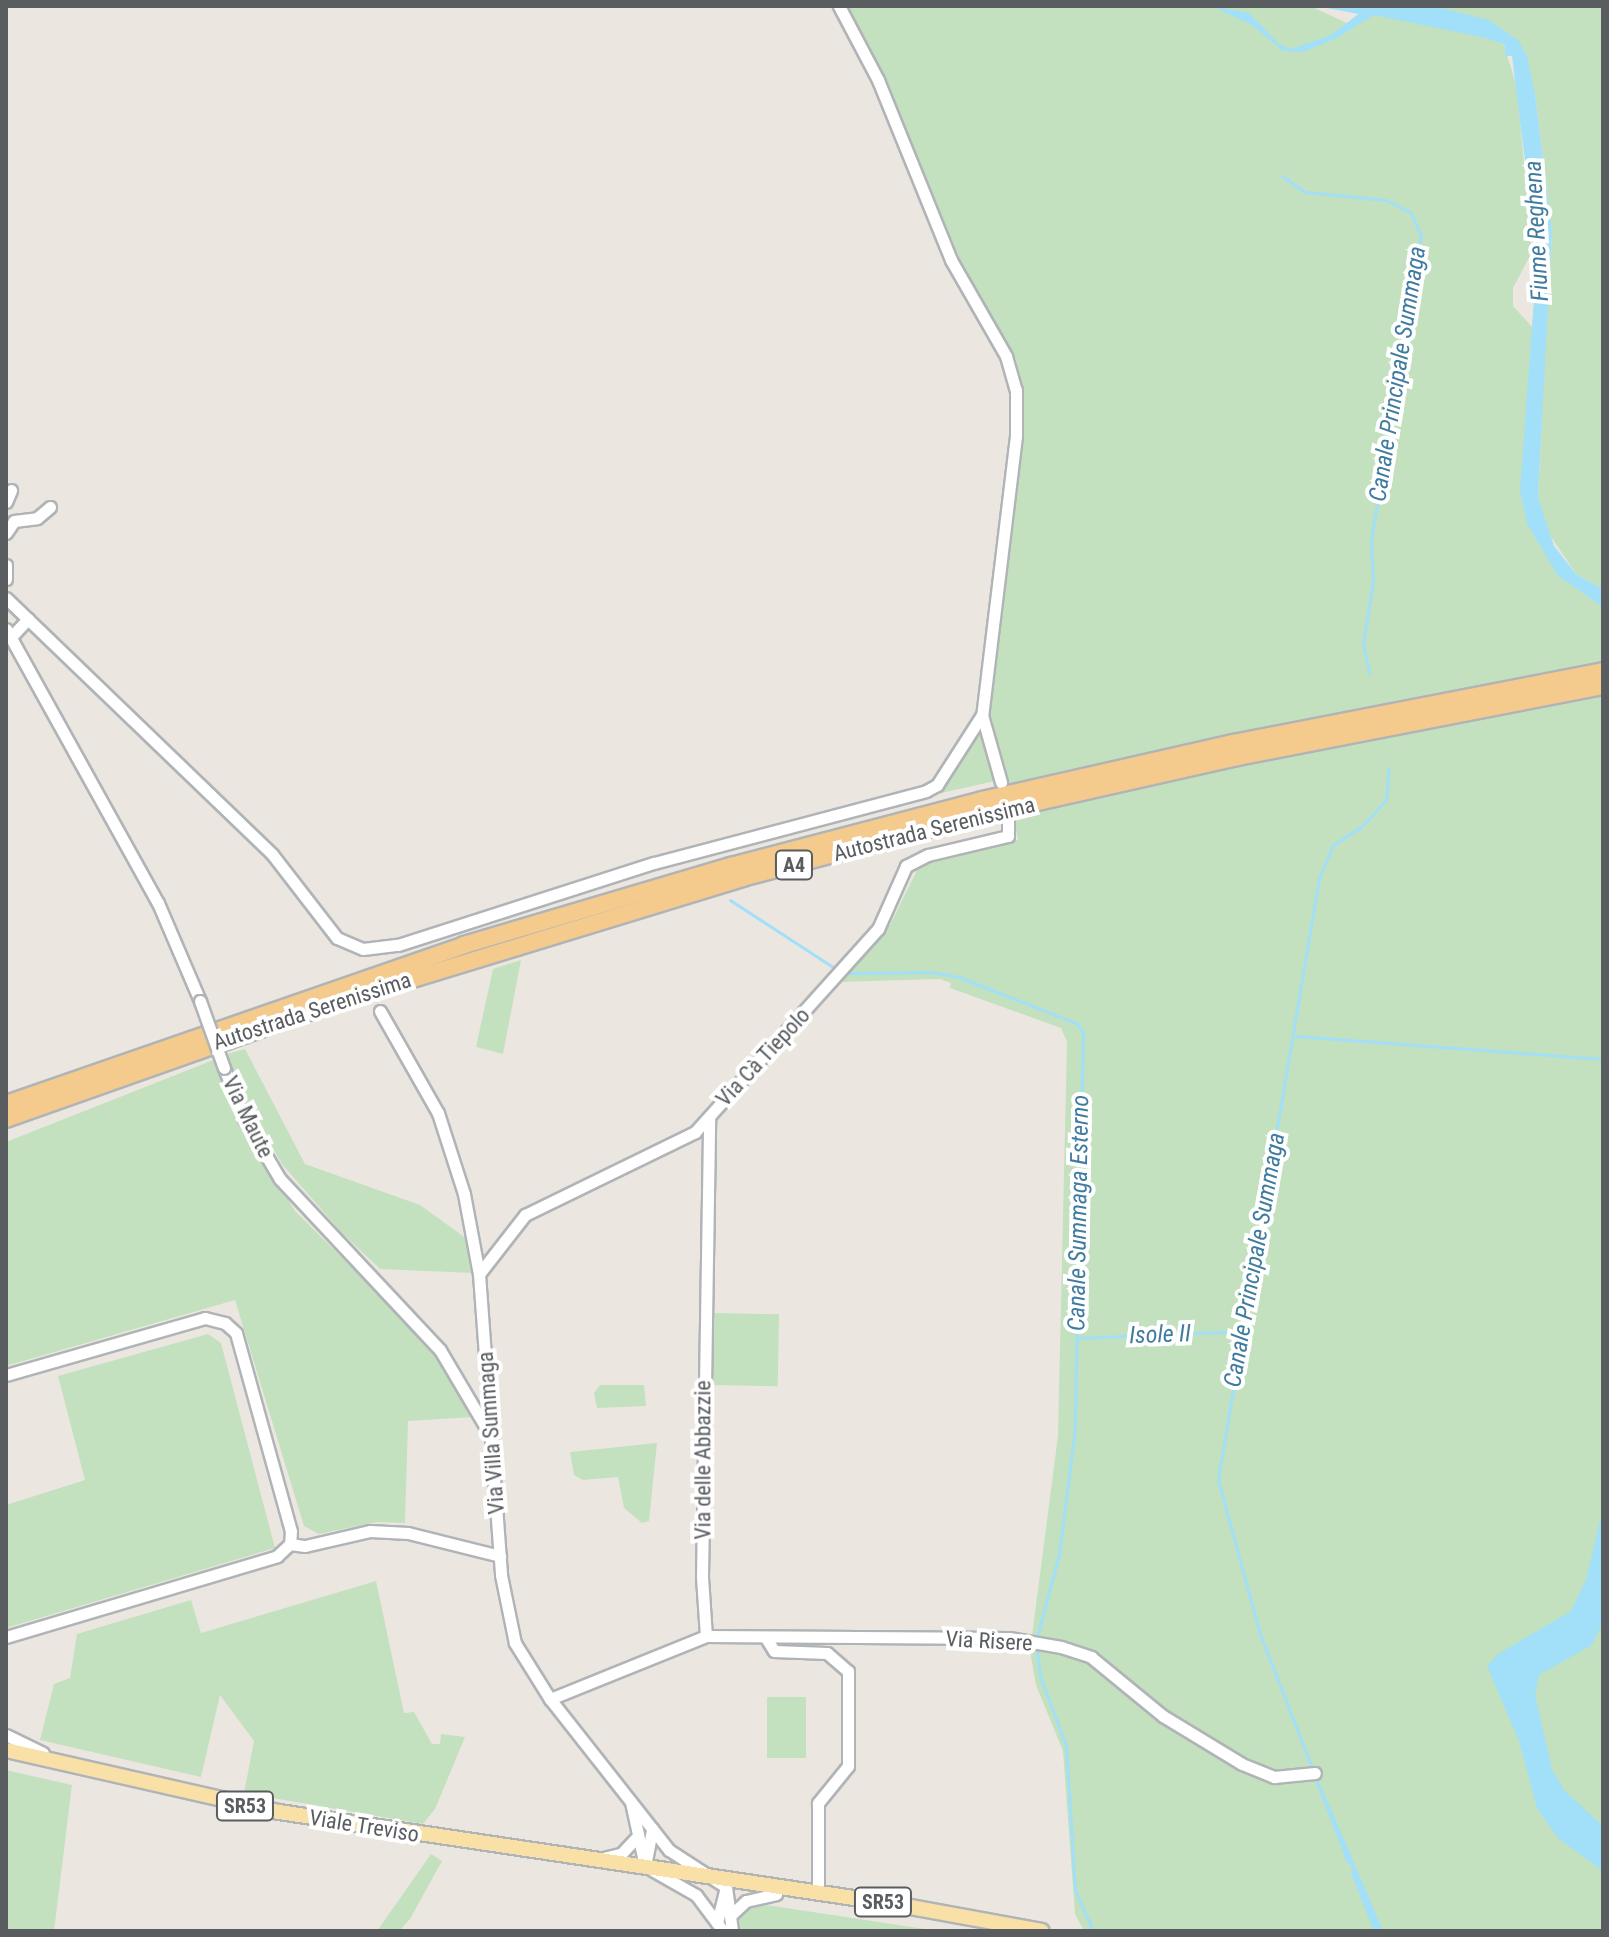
<!DOCTYPE html>
<meta charset="utf-8">
<style>
body{margin:0}
#map{position:relative;width:1609px;height:1937px;overflow:hidden;background:#ebe7e0;font-family:"Roboto Condensed",sans-serif}
div>[style]{position:absolute}
.green>*{inset:0;background:#c3e1be;transform-origin:0 0}
.water>*{inset:0;background:#a2dff8}
.stream>*{height:3px;margin:-1.5px;padding:0 1.5px;transform-origin:1.5px;border-radius:1.5px;background:#a2dff8}
.roads{filter:drop-shadow(2px 0 #b1b4b7) drop-shadow(-2px 0 #b1b4b7) drop-shadow(0 2px #b1b4b7) drop-shadow(0 -2px #b1b4b7)}
.minor>*{height:11px;margin:-5.5px;padding:0 5.5px;transform-origin:5.5px;border-radius:5.5px;background:#fff}
.major>*{height:14px;margin:-7px;padding:0 7px;transform-origin:7px;border-radius:7px;background:#f9e0a7}
.highway>*{height:16px;margin:-8px;padding:0 8px;transform-origin:8px;border-radius:8px;background:#f4cb8d}
.bridges{filter:drop-shadow(2px 0 #b1b4b7) drop-shadow(-2px 0 #b1b4b7) drop-shadow(0 2px #b1b4b7) drop-shadow(0 -2px #b1b4b7)}
.minor-bridge>*{height:11px;margin:-5.5px;padding:0 5.5px;transform-origin:5.5px;border-radius:5.5px;background:#fff}
span{translate:-50% -50%;white-space:nowrap;text-align:center;line-height:1.15;-webkit-text-stroke:8px #fff;paint-order:stroke}
.shield-label span{padding:2px 6px;background:#fff;border:2px solid;border-radius:6px;-webkit-text-stroke-width:0}
.shield-label{font-size:20px;color:#595d60;font-weight:700}
.street-label{font-size:22px;color:#595d60}
.water-label{font-size:24px;color:#407ca0;font-style:italic}
.frame{position:absolute;inset:0;border:8px solid #595d60;pointer-events:none}
</style>
<div id="map">
<div class="green">
<div style="clip-path:polygon(evenodd,845px 6px,1310px 6px,1347px 23px,1368px 6px,1603px 6px,1603px 589px,1577px 575px,1547px 531px,1538px 497px,1542px 421px,1526px 431px,1547px 553px,1603px 604px,1603px 1931px,1084px 1931px,1075px 1914px,1063px 1751px,1036px 1685px,1030px 1651px,1058px 1436px,1067px 1042px,1061px 1028px,950px 988px,951px 983px,940px 979px,839px 982px,890px 925px,921px 862px,1018px 840px,989px 706px,1020px 376px,1016px 359px,972px 289px,888px 84px,845px 6px,1497px 24px,1535px 94px,1552px 231px,1546px 342px,1513px 306px,1513px 288px,1532px 252px,1517px 87px,1497px 24px)"></div>
<div style="clip-path:polygon(978px 728px,995px 781px,941px 793px,940px 788px)"></div>
<div style="clip-path:polygon(521px 960px,503px 1054px,476px 1047px,493px 969px)"></div>
<div style="clip-path:polygon(245px 1049px,305px 1164px,420px 1205px,467px 1239px,473px 1273px,380px 1269px,341px 1232px,282px 1164px,240px 1091px,227px 1054px)"></div>
<div style="clip-path:polygon(216px 1059px,227px 1099px,295px 1211px,424px 1339px,453px 1378px,473px 1417px,408px 1421px,405px 1523px,377px 1522px,319px 1534px,304px 1526px,235px 1300px,6px 1366px,6px 1142px)"></div>
<div style="left:711px;top:1313px;width:68px;height:72px;rotate:1deg"></div>
<div style="clip-path:polygon(208px 1334px,221px 1343px,275px 1548px,6px 1628px,6px 1505px,85px 1480px,58px 1376px)"></div>
<div style="clip-path:polygon(600px 1385px,644px 1385px,646px 1406px,597px 1408px,594px 1393px)"></div>
<div style="clip-path:polygon(657px 1443px,649px 1521px,642px 1523px,624px 1508px,618px 1477px,583px 1480px,574px 1475px,570px 1452px)"></div>
<div style="clip-path:polygon(376px 1581px,404px 1713px,414px 1712px,432px 1744px,440px 1744px,441px 1734px,465px 1737px,435px 1809px,423px 1824px,244px 1793px,254px 1741px,220px 1695px,201px 1777px,40px 1740px,54px 1684px,70px 1678px,77px 1634px,191px 1600px,201px 1633px)"></div>
<div style="left:767px;top:1697px;width:39px;height:61px"></div>
<div style="clip-path:polygon(6px 1770px,72px 1785px,54px 1931px,6px 1931px)"></div>
<div style="clip-path:polygon(431px 1854px,442px 1861px,410px 1919px,399px 1931px,377px 1931px)"></div>
<div style="clip-path:polygon(761px 1905px,773px 1906px,938px 1931px,734px 1931px,739px 1913px)"></div>
</div>
<div class="water">
<div style="clip-path:polygon(1212px 6px,1249px 13px,1279px 44px,1291px 49px,1329px 36px,1359px 14px,1316px 6px,1433px 6px,1489px 20px,1518px 40px,1527px 56px,1535px 94px,1552px 231px,1538px 497px,1554px 546px,1577px 575px,1603px 589px,1603px 607px,1558px 576px,1527px 524px,1520px 490px,1537px 258px,1512px 56px,1506px 56px,1504px 44px,1481px 37px,1374px 15px,1337px 38px,1303px 52px,1283px 51px,1252px 25px)"></div>
<div style="clip-path:polygon(1603px 1508px,1603px 1622px,1592px 1645px,1539px 1675px,1535px 1695px,1552px 1769px,1564px 1790px,1603px 1826px,1603px 1871px,1558px 1838px,1537px 1808px,1519px 1741px,1487px 1666px,1498px 1654px,1571px 1611px,1586px 1580px)"></div>
<div style="clip-path:polygon(1318px 1778px,1383px 1931px,1375px 1931px)"></div>
</div>
<div class="stream">
<div style="left:1282px;top:176px;width:28px;rotate:35deg"></div>
<div style="left:1305px;top:192px;width:81px;rotate:5.6deg"></div>
<div style="left:1386px;top:200px;width:28px;rotate:27deg"></div>
<div style="left:1411px;top:213px;width:24px;rotate:66deg"></div>
<div style="left:1421px;top:235px;width:309px;rotate:99.3deg"></div>
<div style="left:1371px;top:540px;width:41px;rotate:87.2deg"></div>
<div style="left:1373px;top:581px;width:64px;rotate:99deg"></div>
<div style="left:1363px;top:644px;width:30px;rotate:78deg"></div>
<div style="left:730px;top:900px;width:126px;rotate:33.1deg"></div>
<div style="left:848px;top:973px;width:83px;rotate:-0.7deg"></div>
<div style="left:931px;top:972px;width:28px;rotate:10deg"></div>
<div style="left:959px;top:977px;width:126px;rotate:21.5deg"></div>
<div style="left:1076px;top:1023px;width:11px;rotate:52deg"></div>
<div style="left:1083px;top:1032px;width:396px;rotate:91.2deg"></div>
<div style="left:1075px;top:1428px;width:127px;rotate:97.2deg"></div>
<div style="left:1059px;top:1554px;width:86px;rotate:104.8deg"></div>
<div style="left:1296px;top:1036px;width:308px;rotate:4.3deg"></div>
<div style="left:1078px;top:1338px;width:165px;rotate:-2.4deg"></div>
<div style="left:1037px;top:1651px;width:25px;rotate:83deg"></div>
<div style="left:1040px;top:1676px;width:75px;rotate:69.6deg"></div>
<div style="left:1066px;top:1746px;width:144px;rotate:86.4deg"></div>
<div style="left:1075px;top:1890px;width:45px;rotate:66.3deg"></div>
<div style="left:1312px;top:1768px;width:144px;rotate:-111.2deg"></div>
<div style="left:1260px;top:1634px;width:161px;rotate:-105.2deg"></div>
<div style="left:1218px;top:1479px;width:609px;rotate:-80.46deg"></div>
<div style="left:1319px;top:878px;width:36px;rotate:-67deg"></div>
<div style="left:1333px;top:845px;width:33px;rotate:-33deg"></div>
<div style="left:1361px;top:827px;width:37px;rotate:-47deg"></div>
<div style="left:1386px;top:800px;width:32px;rotate:-85deg"></div>
<div style="left:1316px;top:1779px;width:89px;rotate:68.9deg"></div>
<div style="left:1352px;top:1872px;width:63px;rotate:68.7deg"></div>
</div>
<div class="roads">
<div class="minor">
<div style="left:839px;top:6px;width:84px;rotate:62.2deg"></div>
<div style="left:878px;top:80px;width:194px;rotate:67.9deg"></div>
<div style="left:951px;top:260px;width:111px;rotate:60.2deg"></div>
<div style="left:1006px;top:356px;width:35px;rotate:74deg"></div>
<div style="left:1016px;top:390px;width:46px;rotate:90deg"></div>
<div style="left:1016px;top:436px;width:281px;rotate:96.9deg"></div>
<div style="left:982px;top:715px;width:70px;rotate:74.2deg"></div>
<div style="left:6px;top:502px;width:13px;rotate:-67deg"></div>
<div style="left:6px;top:533px;width:14px;rotate:-56deg"></div>
<div style="left:14px;top:521px;width:23px;rotate:-7deg"></div>
<div style="left:37px;top:518px;width:17px;rotate:-40deg"></div>
<div style="left:6px;top:565px;width:14px;rotate:90deg"></div>
<div style="left:6px;top:598px;width:369px;rotate:43.9deg"></div>
<div style="left:272px;top:854px;width:106px;rotate:52.3deg"></div>
<div style="left:337px;top:938px;width:28px;rotate:23deg"></div>
<div style="left:363px;top:949px;width:35px;rotate:-7deg"></div>
<div style="left:398px;top:945px;width:269px;rotate:-17.8deg"></div>
<div style="left:654px;top:863px;width:281px;rotate:-14.8deg"></div>
<div style="left:926px;top:791px;width:13px;rotate:-29deg"></div>
<div style="left:937px;top:785px;width:83px;rotate:-57.3deg"></div>
<div style="left:6px;top:629px;width:313px;rotate:61deg"></div>
<div style="left:158px;top:903px;width:107px;rotate:66.8deg"></div>
<div style="left:11px;top:637px;width:25px;rotate:-47deg"></div>
<div style="left:380px;top:1011px;width:117px;rotate:60.4deg"></div>
<div style="left:438px;top:1113px;width:85px;rotate:72.2deg"></div>
<div style="left:464px;top:1194px;width:81px;rotate:79.4deg"></div>
<div style="left:479px;top:1274px;width:302px;rotate:85.8deg"></div>
<div style="left:501px;top:1575px;width:69px;rotate:78.4deg"></div>
<div style="left:515px;top:1643px;width:66px;rotate:58deg"></div>
<div style="left:550px;top:1699px;width:192px;rotate:51.8deg"></div>
<div style="left:669px;top:1850px;width:68px;rotate:33deg"></div>
<div style="left:726px;top:1887px;width:44px;rotate:82.2deg"></div>
<div style="left:224px;top:1068px;width:54px;rotate:68.2deg"></div>
<div style="left:244px;top:1118px;width:71px;rotate:59.5deg"></div>
<div style="left:280px;top:1179px;width:234px;rotate:46.9deg"></div>
<div style="left:440px;top:1350px;width:88px;rotate:59.4deg"></div>
<div style="left:479px;top:1274px;width:75px;rotate:-52.1deg"></div>
<div style="left:525px;top:1215px;width:189px;rotate:-26deg"></div>
<div style="left:695px;top:1132px;width:273px;rotate:-48deg"></div>
<div style="left:878px;top:929px;width:69px;rotate:-66deg"></div>
<div style="left:906px;top:866px;width:25px;rotate:-27deg"></div>
<div style="left:928px;top:855px;width:82px;rotate:-13.4deg"></div>
<div style="left:1008px;top:836px;width:18px;rotate:-90deg"></div>
<div style="left:6px;top:1375px;width:207px;rotate:-16deg"></div>
<div style="left:205px;top:1318px;width:21px;rotate:14deg"></div>
<div style="left:225px;top:1323px;width:15px;rotate:42deg"></div>
<div style="left:236px;top:1333px;width:205px;rotate:74.5deg"></div>
<div style="left:291px;top:1531px;width:13px;rotate:94deg"></div>
<div style="left:706px;top:1636px;width:303px;rotate:0.4deg"></div>
<div style="left:1009px;top:1638px;width:53px;rotate:9.8deg"></div>
<div style="left:1061px;top:1647px;width:32px;rotate:18deg"></div>
<div style="left:1091px;top:1657px;width:93px;rotate:39.3deg"></div>
<div style="left:1163px;top:1716px;width:92px;rotate:31.3deg"></div>
<div style="left:1242px;top:1764px;width:35px;rotate:22deg"></div>
<div style="left:1274px;top:1777px;width:41px;rotate:-5.6deg"></div>
<div style="left:6px;top:1637px;width:283px;rotate:-16.6deg"></div>
<div style="left:277px;top:1556px;width:18px;rotate:-43deg"></div>
<div style="left:290px;top:1544px;width:15px;rotate:8deg"></div>
<div style="left:305px;top:1546px;width:67px;rotate:-13deg"></div>
<div style="left:370px;top:1531px;width:38px;rotate:3deg"></div>
<div style="left:408px;top:1533px;width:95px;rotate:14deg"></div>
<div style="left:766px;top:1638px;width:15px;rotate:58deg"></div>
<div style="left:774px;top:1651px;width:53px;rotate:2.2deg"></div>
<div style="left:827px;top:1653px;width:28px;rotate:41deg"></div>
<div style="left:848px;top:1671px;width:95px;rotate:90deg"></div>
<div style="left:848px;top:1766px;width:48px;rotate:129deg"></div>
<div style="left:818px;top:1803px;width:89px;rotate:90deg"></div>
<div style="left:550px;top:1699px;width:168px;rotate:-22deg"></div>
<div style="left:706px;top:1636px;width:59px;rotate:-93.9deg"></div>
<div style="left:702px;top:1577px;width:460px;rotate:-89.1deg"></div>
<div style="left:6px;top:1735px;width:41px;rotate:25.9deg"></div>
<div style="left:631px;top:1802px;width:66px;rotate:77.7deg"></div>
<div style="left:603px;top:1858px;width:18px;rotate:-13deg"></div>
<div style="left:621px;top:1854px;width:25px;rotate:-47deg"></div>
<div style="left:645px;top:1866px;width:38px;rotate:-79deg"></div>
<div style="left:652px;top:1870px;width:51px;rotate:29.6deg"></div>
<div style="left:696px;top:1895px;width:45px;rotate:53.1deg"></div>
<div style="left:732px;top:1914px;width:19px;rotate:-43deg"></div>
<div style="left:746px;top:1901px;width:31px;rotate:-13deg"></div>
<div style="left:717px;top:1923px;width:37px;rotate:-76deg"></div>
</div>
<div class="major">
<div style="left:6px;top:1750px;width:280px;rotate:12.8deg"></div>
<div style="left:279px;top:1812px;width:622px;rotate:8.51deg"></div>
<div style="left:894px;top:1904px;width:150px;rotate:10.3deg"></div>
</div>
<div class="highway">
<div style="left:6px;top:1104px;width:485px;rotate:-19.1deg"></div>
<div style="left:464px;top:945px;width:278px;rotate:-16.5deg"></div>
<div style="left:731px;top:866px;width:260px;rotate:-14.7deg"></div>
<div style="left:982px;top:800px;width:257px;rotate:-12.8deg"></div>
<div style="left:1233px;top:743px;width:377px;rotate:-11deg"></div>
<div style="left:6px;top:1119px;width:348px;rotate:-19.5deg"></div>
<div style="left:334px;top:1003px;width:427px;rotate:-17deg"></div>
<div style="left:742px;top:878px;width:255px;rotate:-14.7deg"></div>
<div style="left:989px;top:813px;width:254px;rotate:-12.7deg"></div>
<div style="left:1237px;top:757px;width:373px;rotate:-11deg"></div>
</div>
</div>
<div class="bridges">
<div class="minor-bridge">
<div style="left:200px;top:1001px;width:71px;rotate:70.3deg"></div>
</div>
</div>
<div class="shield-label">
<span style="left:794px;top:865px">A4</span>
<span style="left:245px;top:1806px">SR53</span>
<span style="left:883px;top:1902px">SR53</span>
</div>
<div class="street-label">
<span style="left:934px;top:829px;rotate:-14deg">Autostrada Serenissima</span>
<span style="left:312px;top:1011px;rotate:-18deg">Autostrada Serenissima</span>
<span style="left:763px;top:1057px;rotate:-47deg">Via Cà Tiepolo</span>
<span style="left:248px;top:1117px;rotate:64deg">Via Maute</span>
<span style="left:491px;top:1433px;rotate:-94deg">Via Villa Summaga</span>
<span style="left:703px;top:1460px;rotate:-90deg">Via delle Abbazzie</span>
<span style="left:989px;top:1641px;rotate:3deg">Via Risere</span>
<span style="left:364px;top:1826px;rotate:9deg">Viale Treviso</span>
</div>
<div class="water-label">
<span style="left:1537px;top:231px;rotate:-93deg">Fiume Reghena</span>
<span style="left:1398px;top:374px;rotate:-81deg">Canale Principale Summaga</span>
<span style="left:1079px;top:1213px;rotate:-89deg">Canale Summaga Esterno</span>
<span style="left:1255px;top:1260px;rotate:-80deg">Canale Principale Summaga</span>
<span style="left:1160px;top:1335px;rotate:-2deg">Isole II</span>
</div>
<div class="frame"></div>
</div>
